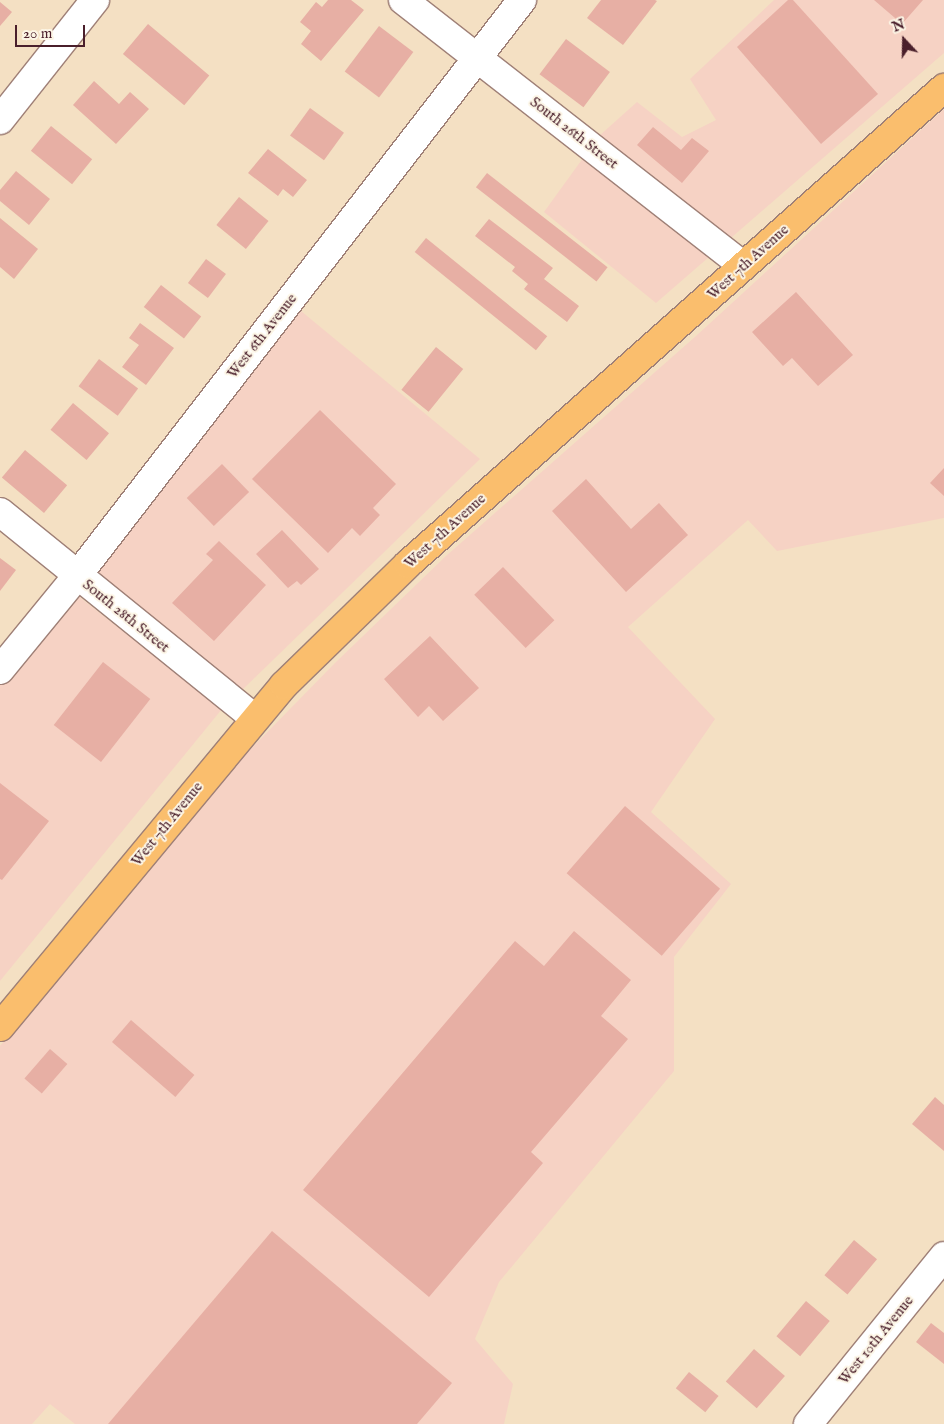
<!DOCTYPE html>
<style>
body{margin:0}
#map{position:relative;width:944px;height:1424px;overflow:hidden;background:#f4e0c3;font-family:"IM FELL English",serif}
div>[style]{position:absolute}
.built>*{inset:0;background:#f6d2c4}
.building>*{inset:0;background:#e7afa4;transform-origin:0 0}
.roads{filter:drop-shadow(1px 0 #9f8077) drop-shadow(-1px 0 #9f8077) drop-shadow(0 1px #9f8077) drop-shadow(0 -1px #9f8077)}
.minor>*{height:28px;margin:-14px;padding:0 14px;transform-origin:14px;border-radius:14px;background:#fff}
.major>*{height:28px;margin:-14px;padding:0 14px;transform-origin:14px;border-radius:14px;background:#fabe6d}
span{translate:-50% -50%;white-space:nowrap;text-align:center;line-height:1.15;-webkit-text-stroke:4px #fcf5e5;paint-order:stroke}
.street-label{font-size:15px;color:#4a1f2b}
.north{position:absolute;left:879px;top:15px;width:50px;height:50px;-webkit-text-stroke:4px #fcf5e5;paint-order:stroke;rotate:339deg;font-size:14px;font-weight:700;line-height:20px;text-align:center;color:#4a1f2b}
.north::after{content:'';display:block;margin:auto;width:18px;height:22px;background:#4a1f2b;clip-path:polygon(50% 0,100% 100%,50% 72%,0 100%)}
.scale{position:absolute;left:15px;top:25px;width:70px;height:22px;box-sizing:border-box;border:2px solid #4a1f2b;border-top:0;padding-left:6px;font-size:15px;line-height:18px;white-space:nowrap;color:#4a1f2b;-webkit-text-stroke:4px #fcf5e5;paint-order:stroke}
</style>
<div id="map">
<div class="built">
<div style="clip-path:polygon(774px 0,944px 0,944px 53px,656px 303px,544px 212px,599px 136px,637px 102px,682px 137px,716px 120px,690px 79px)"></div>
<div style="clip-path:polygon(944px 109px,944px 518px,777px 551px,748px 520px,628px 627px,715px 719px,651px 812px,731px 884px,674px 957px,674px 1071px,499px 1282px,475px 1339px,513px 1384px,504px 1424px,75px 1424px,50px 1404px,32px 1424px,0 1424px,0 1046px,108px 914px,244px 756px,335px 663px,446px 556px,696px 336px)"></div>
<div style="clip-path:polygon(295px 306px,480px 459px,239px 693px,101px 579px,94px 565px)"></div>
<div style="clip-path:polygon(73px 592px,222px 709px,0 981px,0 682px)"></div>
</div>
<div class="building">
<div style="clip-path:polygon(328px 0,351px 0,364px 10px,321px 61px,301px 44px,311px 31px,300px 22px,316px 2px,322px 7px)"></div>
<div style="clip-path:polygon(601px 0,655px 0,657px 1px,623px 45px,587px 18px)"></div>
<div style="clip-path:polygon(788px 0,793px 0,878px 94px,821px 144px,737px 47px)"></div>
<div style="clip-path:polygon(874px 0,923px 0,902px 24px)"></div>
<div style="clip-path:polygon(0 2px,12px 12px,0 26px)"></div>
<div style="left:148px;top:24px;width:80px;height:39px;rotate:40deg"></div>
<div style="left:379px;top:26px;width:43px;height:57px;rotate:37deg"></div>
<div style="left:566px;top:39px;width:55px;height:44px;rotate:37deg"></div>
<div style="clip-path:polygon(94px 81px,119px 104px,130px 92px,149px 109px,116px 144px,73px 105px)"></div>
<div style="left:310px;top:108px;width:42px;height:34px;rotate:36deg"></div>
<div style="left:51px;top:126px;width:53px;height:32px;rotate:39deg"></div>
<div style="clip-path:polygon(653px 127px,681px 150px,692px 138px,709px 151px,682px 183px,637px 145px)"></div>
<div style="clip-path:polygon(268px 149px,307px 180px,293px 197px,283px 189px,278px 196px,248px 173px)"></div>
<div style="clip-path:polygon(16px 171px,50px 199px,29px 225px,0 201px,0 190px)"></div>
<div style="left:487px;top:173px;width:153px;height:18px;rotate:38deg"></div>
<div style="left:239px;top:197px;width:38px;height:36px;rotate:39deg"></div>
<div style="clip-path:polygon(0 218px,38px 249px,14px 279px,0 267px)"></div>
<div style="clip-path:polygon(489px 219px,553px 268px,544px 279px,579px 306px,567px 322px,524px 289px,528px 284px,512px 271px,515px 267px,475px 236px)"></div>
<div style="left:426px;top:238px;width:156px;height:18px;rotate:39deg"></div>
<div style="left:206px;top:259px;width:25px;height:30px;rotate:37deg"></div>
<div style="left:161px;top:285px;width:51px;height:28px;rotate:38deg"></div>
<div style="clip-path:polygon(796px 292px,853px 355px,818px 386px,792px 358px,783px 366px,752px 332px)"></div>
<div style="clip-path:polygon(140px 323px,174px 348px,146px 385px,122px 367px,139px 345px,129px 338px)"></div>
<div style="left:436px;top:347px;width:35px;height:55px;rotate:39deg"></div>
<div style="left:99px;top:359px;width:49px;height:34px;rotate:37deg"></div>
<div style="left:73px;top:403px;width:47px;height:35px;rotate:40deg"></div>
<div style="clip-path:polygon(320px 410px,396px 484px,373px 508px,380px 515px,360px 536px,352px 528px,328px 553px,252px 479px)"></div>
<div style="left:25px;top:450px;width:55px;height:36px;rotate:40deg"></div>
<div style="left:222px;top:464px;width:39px;height:49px;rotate:46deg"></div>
<div style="clip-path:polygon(944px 468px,944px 496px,930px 483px)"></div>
<div style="clip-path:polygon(586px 479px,631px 529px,659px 503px,688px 535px,626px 592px,552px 511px)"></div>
<div style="clip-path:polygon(282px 530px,319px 569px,301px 585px,297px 581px,288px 588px,256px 554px)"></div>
<div style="clip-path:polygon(219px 541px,266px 585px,214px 641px,172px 603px,213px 560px,206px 554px)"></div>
<div style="clip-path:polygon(0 558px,16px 570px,0 591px)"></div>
<div style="left:503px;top:567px;width:74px;height:40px;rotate:46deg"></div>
<div style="clip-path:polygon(430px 636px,479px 688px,443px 721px,429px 706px,418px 717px,384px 679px)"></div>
<div style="left:103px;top:662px;width:60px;height:80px;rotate:38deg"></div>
<div style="clip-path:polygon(0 783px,49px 821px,2px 880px,0 879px)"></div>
<div style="left:625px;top:806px;width:126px;height:89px;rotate:41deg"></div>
<div style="clip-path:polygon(574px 931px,631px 980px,601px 1016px,628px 1039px,531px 1152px,543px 1163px,429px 1297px,303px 1190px,515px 941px,544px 966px)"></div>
<div style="left:131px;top:1020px;width:84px;height:29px;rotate:41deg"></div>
<div style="left:50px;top:1049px;width:23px;height:39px;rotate:41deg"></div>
<div style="clip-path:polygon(935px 1097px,944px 1105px,944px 1151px,912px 1124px)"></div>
<div style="clip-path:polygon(272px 1231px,452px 1383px,417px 1424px,108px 1424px)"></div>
<div style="left:854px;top:1240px;width:30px;height:46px;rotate:40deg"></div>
<div style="left:806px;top:1301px;width:31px;height:46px;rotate:40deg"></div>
<div style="clip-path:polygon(931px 1323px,944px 1333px,944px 1364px,916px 1342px)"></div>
<div style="left:754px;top:1349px;width:41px;height:43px;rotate:41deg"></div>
<div style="left:689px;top:1372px;width:38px;height:21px;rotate:39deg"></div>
</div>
<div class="roads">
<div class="minor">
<div style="left:403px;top:0;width:432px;rotate:38deg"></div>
<div style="left:0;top:120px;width:153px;rotate:-51.6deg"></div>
<div style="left:0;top:512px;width:327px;rotate:39deg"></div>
<div style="left:0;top:670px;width:122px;rotate:-50.7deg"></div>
<div style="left:77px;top:576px;width:728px;rotate:-52.31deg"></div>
<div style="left:808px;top:1424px;width:216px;rotate:-51deg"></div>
</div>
<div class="major">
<div style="left:0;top:1027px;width:445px;rotate:-50.3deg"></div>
<div style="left:284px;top:685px;width:173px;rotate:-44.3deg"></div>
<div style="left:408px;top:564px;width:717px;rotate:-41.61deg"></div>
</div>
</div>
<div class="street-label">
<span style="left:574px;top:133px;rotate:38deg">South 26th Street</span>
<span style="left:748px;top:262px;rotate:-42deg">West 7th Avenue</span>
<span style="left:262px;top:336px;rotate:-52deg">West 6th Avenue</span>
<span style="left:445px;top:531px;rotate:-42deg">West 7th Avenue</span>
<span style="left:126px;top:616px;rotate:39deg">South 28th Street</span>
<span style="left:167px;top:824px;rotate:-51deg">West 7th Avenue</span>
<span style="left:876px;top:1340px;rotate:-51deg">West 10th Avenue</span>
</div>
<div class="north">N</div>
<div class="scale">20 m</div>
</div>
